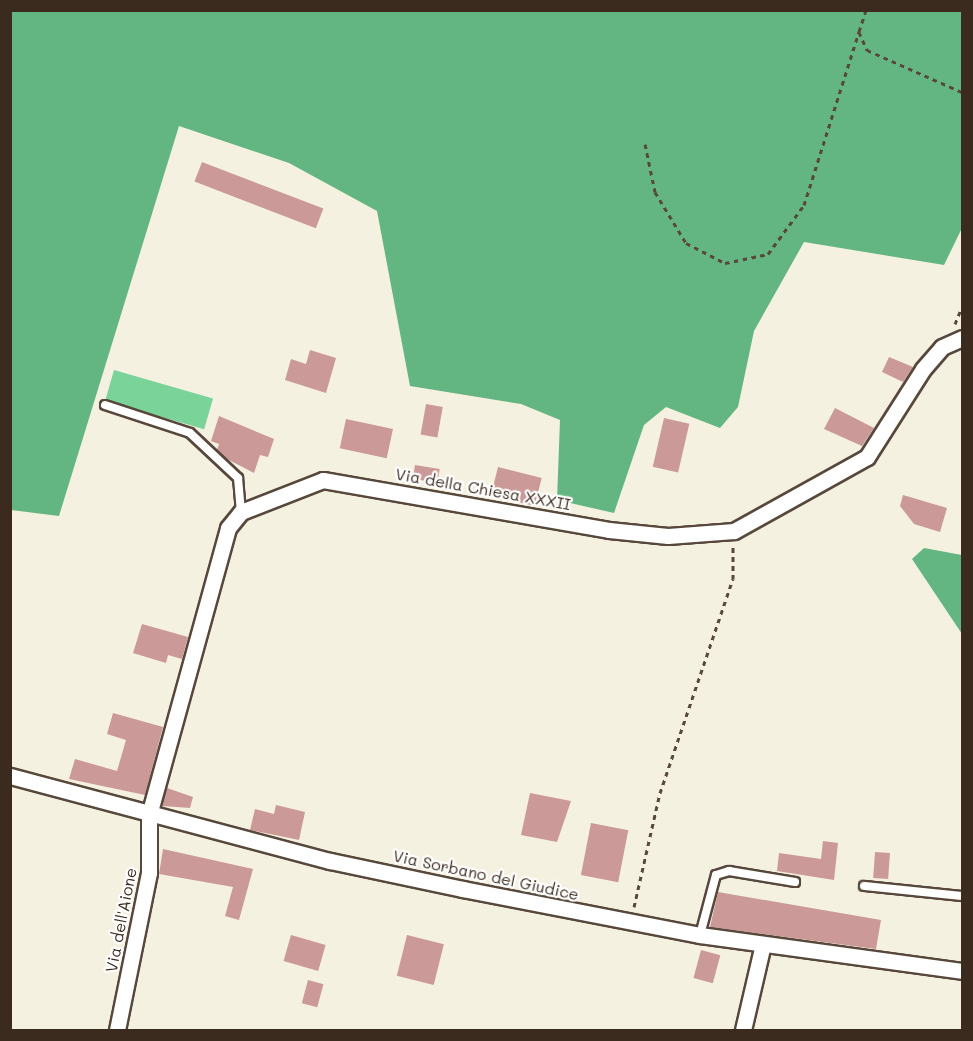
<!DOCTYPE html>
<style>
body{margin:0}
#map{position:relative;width:973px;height:1041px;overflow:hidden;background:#f5f1e1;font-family:Mali,sans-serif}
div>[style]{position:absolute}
.green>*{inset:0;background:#7ad49a;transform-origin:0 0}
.forest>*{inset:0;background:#63b682}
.building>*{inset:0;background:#cb9997;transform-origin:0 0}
.path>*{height:3px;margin-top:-1.5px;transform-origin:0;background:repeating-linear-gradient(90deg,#57483b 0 4.5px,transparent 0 9px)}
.roads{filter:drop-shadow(2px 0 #57483b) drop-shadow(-2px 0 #57483b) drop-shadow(0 2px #57483b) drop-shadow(0 -2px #57483b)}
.lane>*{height:8px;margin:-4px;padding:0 4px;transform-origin:4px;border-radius:4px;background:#fff}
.street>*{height:15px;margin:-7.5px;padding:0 7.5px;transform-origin:7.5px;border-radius:7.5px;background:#fff}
span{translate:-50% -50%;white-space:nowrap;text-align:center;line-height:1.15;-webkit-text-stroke:4.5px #fff;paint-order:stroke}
.street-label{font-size:16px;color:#3b2a1e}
.frame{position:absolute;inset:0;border:12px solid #3b2a1e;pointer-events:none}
</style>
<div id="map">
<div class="green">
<div style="left:114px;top:370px;width:103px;height:32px;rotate:16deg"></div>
</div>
<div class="forest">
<div style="clip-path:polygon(11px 10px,962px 11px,962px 228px,944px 265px,804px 242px,754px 331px,738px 407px,720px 428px,666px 407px,644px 425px,614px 513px,557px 500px,560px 420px,521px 404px,410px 386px,377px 211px,289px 163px,179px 126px,59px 516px,11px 510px)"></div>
<div style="clip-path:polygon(924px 548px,962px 555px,962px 634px,912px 559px)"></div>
</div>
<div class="building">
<div style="left:202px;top:162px;width:130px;height:21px;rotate:21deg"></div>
<div style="clip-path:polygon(310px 350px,336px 358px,326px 393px,285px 380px,291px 359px,306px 364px)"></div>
<div style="clip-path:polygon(889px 357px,913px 367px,903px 382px,882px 372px)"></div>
<div style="left:426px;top:404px;width:17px;height:31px;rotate:10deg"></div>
<div style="clip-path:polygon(835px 408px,874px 428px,862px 446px,824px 429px)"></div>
<div style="clip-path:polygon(219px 416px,274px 439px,268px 457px,260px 455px,254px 473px,227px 459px,217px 450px,219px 444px,211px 441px)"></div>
<div style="left:664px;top:418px;width:26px;height:50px;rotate:13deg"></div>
<div style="left:346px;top:419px;width:48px;height:30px;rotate:12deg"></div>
<div style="left:415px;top:465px;width:25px;height:14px;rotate:9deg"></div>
<div style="left:498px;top:467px;width:45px;height:29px;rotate:14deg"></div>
<div style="clip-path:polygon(903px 495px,947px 508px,940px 532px,914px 524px,900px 506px)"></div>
<div style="clip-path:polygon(142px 624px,188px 637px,182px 659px,168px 655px,166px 663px,133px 653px)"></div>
<div style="clip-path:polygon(113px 713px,163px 727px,145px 795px,69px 779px,75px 759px,117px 771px,126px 740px,107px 734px)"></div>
<div style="clip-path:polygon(167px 788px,193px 797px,190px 808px,162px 806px)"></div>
<div style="clip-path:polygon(530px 793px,571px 801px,557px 842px,521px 835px)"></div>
<div style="clip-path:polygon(276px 805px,305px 812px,299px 840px,250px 830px,255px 809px,274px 814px)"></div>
<div style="left:591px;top:823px;width:38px;height:53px;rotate:11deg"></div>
<div style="clip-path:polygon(823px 841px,838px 843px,834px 880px,777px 871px,779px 853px,821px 859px)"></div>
<div style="clip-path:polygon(163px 849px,253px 869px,239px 920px,225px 916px,233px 887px,159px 874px)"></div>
<div style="left:875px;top:852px;width:15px;height:26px;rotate:4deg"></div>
<div style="clip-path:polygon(718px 892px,881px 920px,876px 949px,710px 927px)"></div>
<div style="left:291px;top:935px;width:36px;height:27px;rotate:16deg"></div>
<div style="left:407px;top:935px;width:38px;height:42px;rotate:14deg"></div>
<div style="left:701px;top:950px;width:20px;height:29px;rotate:15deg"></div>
<div style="left:308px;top:980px;width:16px;height:24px;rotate:15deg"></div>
</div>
<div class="path">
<div style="left:866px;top:10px;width:23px;rotate:108deg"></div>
<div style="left:859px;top:32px;width:20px;rotate:66deg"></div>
<div style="left:867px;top:50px;width:104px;rotate:23.9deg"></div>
<div style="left:645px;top:144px;width:49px;rotate:78.2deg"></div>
<div style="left:655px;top:192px;width:60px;rotate:58.7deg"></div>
<div style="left:686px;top:243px;width:44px;rotate:27.1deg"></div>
<div style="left:725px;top:263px;width:44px;rotate:-11.8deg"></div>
<div style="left:768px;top:254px;width:61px;rotate:-53.7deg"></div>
<div style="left:804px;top:205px;width:182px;rotate:-72.4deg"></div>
<div style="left:955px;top:324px;width:18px;rotate:-68deg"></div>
<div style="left:634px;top:907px;width:117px;rotate:-77.2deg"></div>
<div style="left:660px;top:793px;width:226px;rotate:-71.2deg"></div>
<div style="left:733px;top:579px;width:34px;rotate:-90deg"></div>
</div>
<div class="roads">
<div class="lane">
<div style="left:105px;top:405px;width:89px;rotate:18.2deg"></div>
<div style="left:190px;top:433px;width:66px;rotate:43.2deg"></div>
<div style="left:238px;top:478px;width:34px;rotate:85deg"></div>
<div style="left:864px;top:886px;width:99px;rotate:5.8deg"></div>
<div style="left:700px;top:935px;width:62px;rotate:-75.1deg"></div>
<div style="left:716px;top:875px;width:14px;rotate:-17deg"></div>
<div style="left:729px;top:871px;width:67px;rotate:9.5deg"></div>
</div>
<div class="street">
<div style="left:10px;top:776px;width:331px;rotate:14.9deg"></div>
<div style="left:330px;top:861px;width:136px;rotate:11.9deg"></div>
<div style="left:463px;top:889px;width:241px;rotate:11deg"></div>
<div style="left:700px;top:935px;width:264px;rotate:7.8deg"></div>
<div style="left:117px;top:1030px;width:160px;rotate:-78.5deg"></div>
<div style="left:149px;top:873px;width:58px;rotate:-90deg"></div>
<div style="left:149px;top:815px;width:298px;rotate:-74.6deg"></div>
<div style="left:228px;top:528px;width:21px;rotate:-51deg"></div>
<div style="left:241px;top:512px;width:88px;rotate:-21.3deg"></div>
<div style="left:323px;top:480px;width:290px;rotate:9.9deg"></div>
<div style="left:609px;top:530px;width:59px;rotate:5.8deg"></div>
<div style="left:668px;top:536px;width:66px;rotate:-4.3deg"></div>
<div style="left:734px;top:531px;width:152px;rotate:-29.1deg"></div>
<div style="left:867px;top:457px;width:104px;rotate:-57.5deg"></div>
<div style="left:923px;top:369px;width:29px;rotate:-49deg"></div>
<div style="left:942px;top:347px;width:22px;rotate:-24deg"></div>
<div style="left:743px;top:1030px;width:88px;rotate:-76.9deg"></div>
</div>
</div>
<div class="street-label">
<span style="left:483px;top:489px;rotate:10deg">Via della Chiesa XXXII</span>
<span style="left:486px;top:875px;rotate:12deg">Via Sorbano del Giudice</span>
<span style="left:121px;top:920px;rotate:-79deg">Via dell'Aione</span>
</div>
<div class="frame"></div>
</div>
